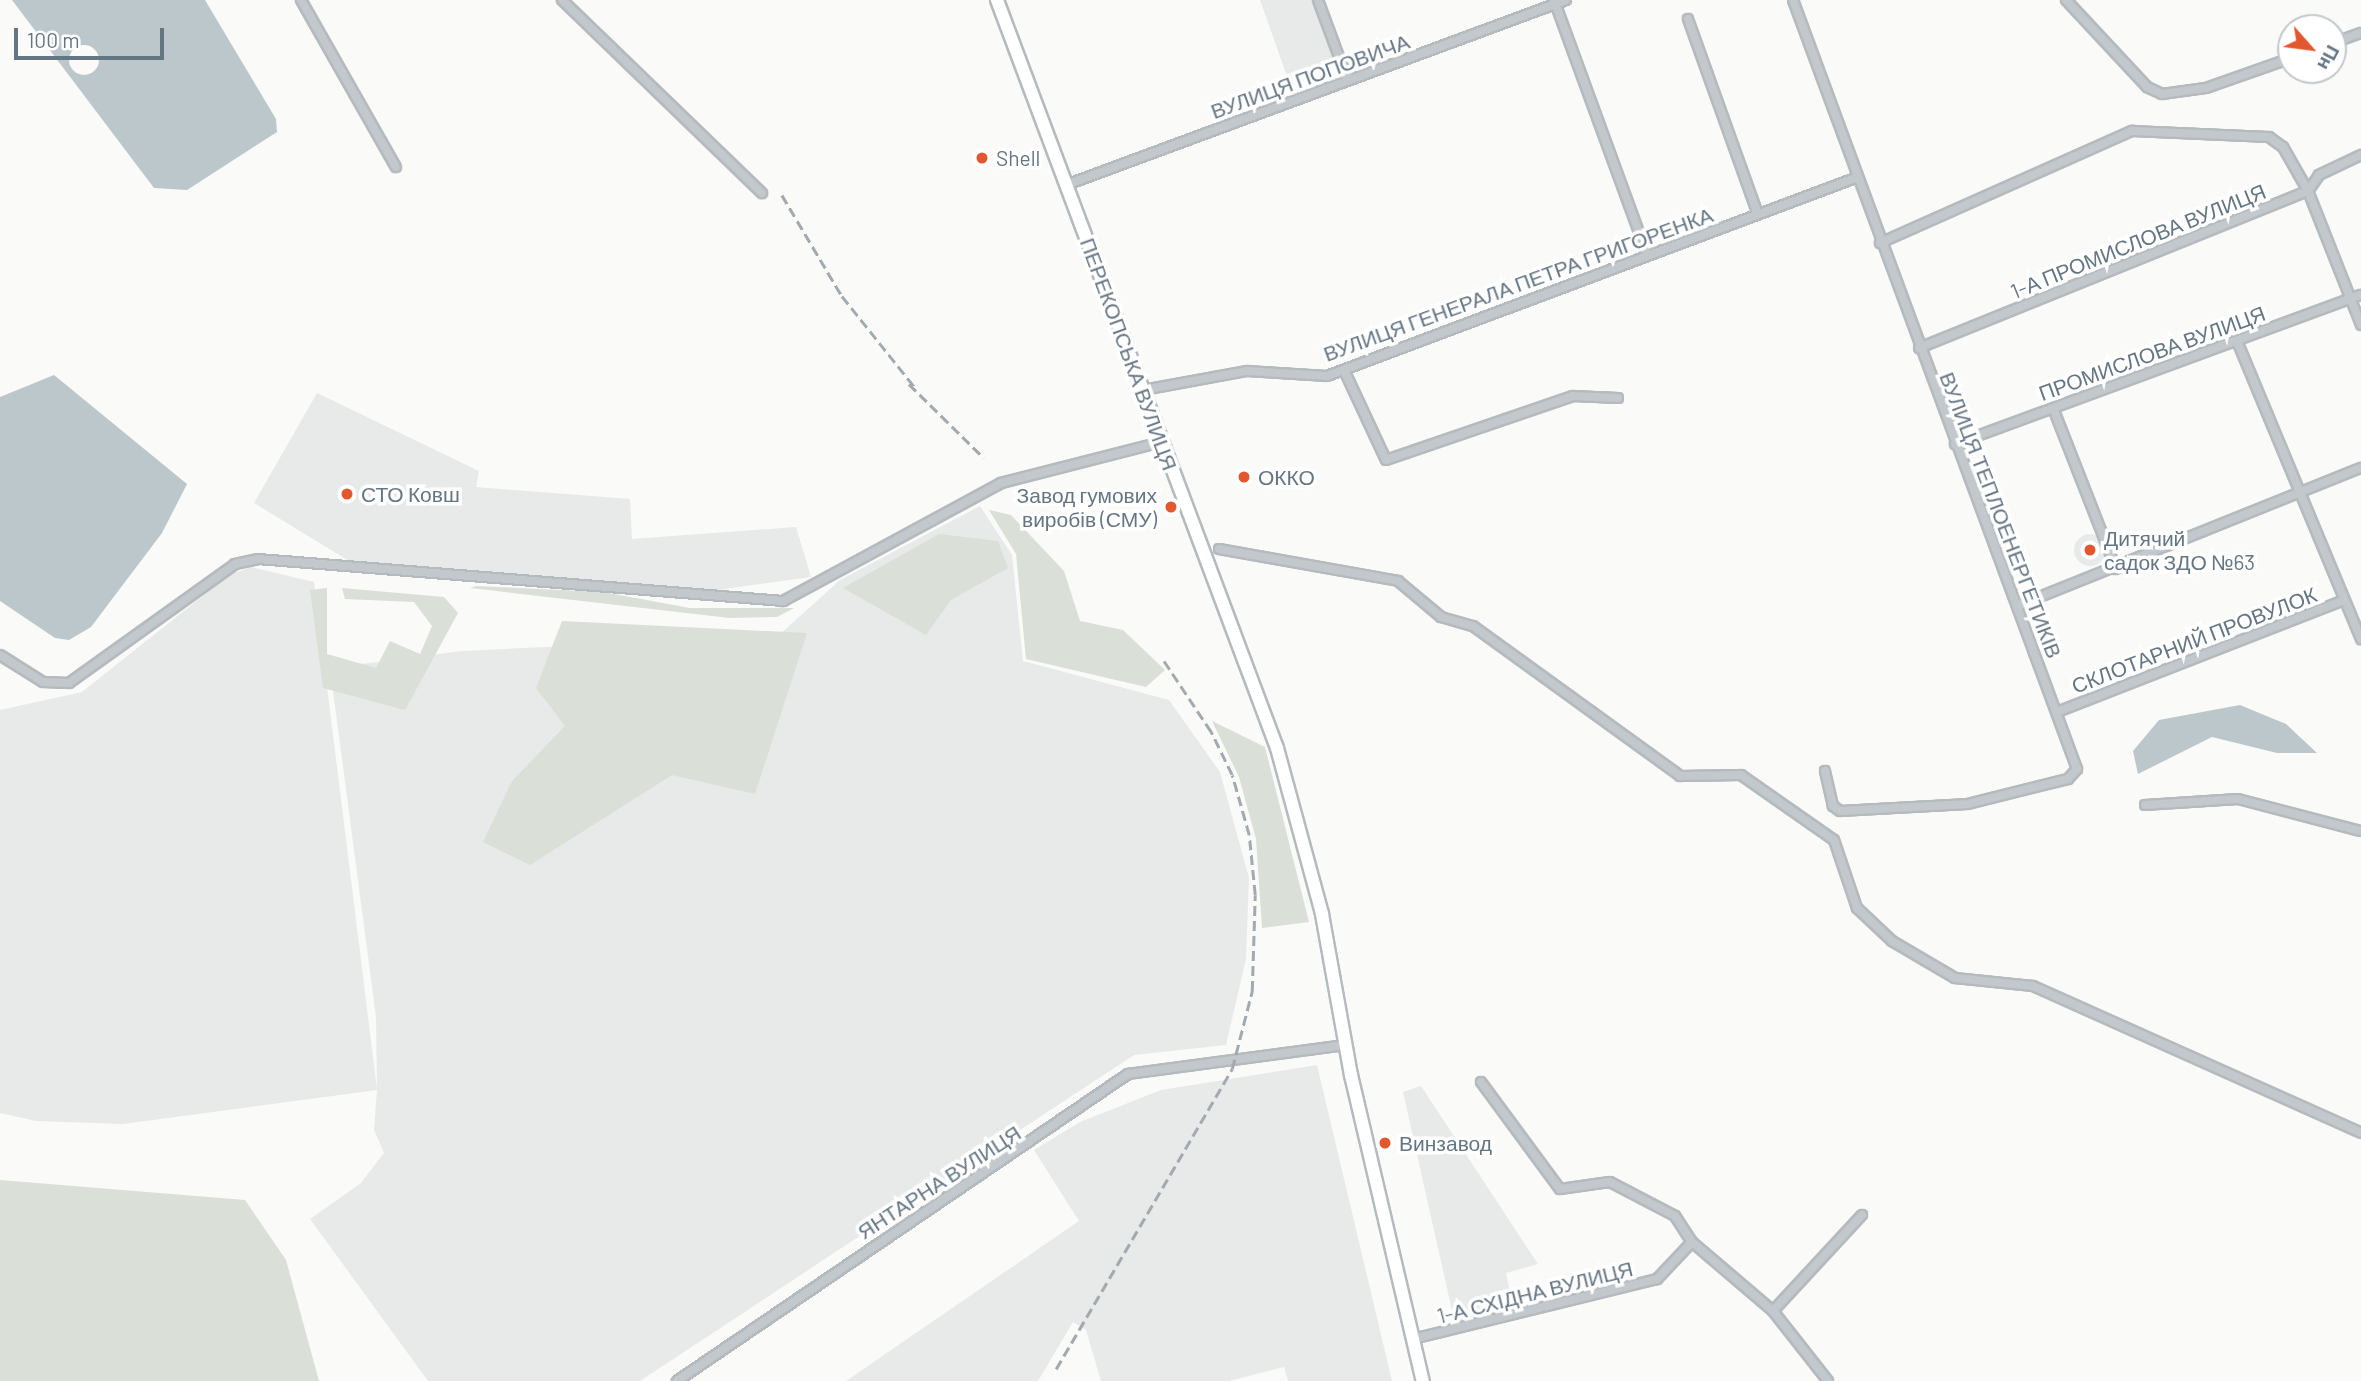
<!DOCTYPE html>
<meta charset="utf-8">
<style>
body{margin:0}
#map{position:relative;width:2361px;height:1381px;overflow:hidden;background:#fafaf8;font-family:Barlow,sans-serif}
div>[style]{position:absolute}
.built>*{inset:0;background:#e8e9e9}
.round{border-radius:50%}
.green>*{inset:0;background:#dadfd7}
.water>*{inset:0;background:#bbc7cb}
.pier>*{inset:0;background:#fafaf8}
.roads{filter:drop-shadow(2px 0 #b5babe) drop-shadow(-2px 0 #b5babe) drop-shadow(0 2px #b5babe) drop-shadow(0 -2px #b5babe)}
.street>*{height:8px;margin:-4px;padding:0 4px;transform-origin:4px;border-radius:4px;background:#c3c8cc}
.primary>*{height:12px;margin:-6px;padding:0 6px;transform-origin:6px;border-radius:6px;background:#fff}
.rail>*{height:2.5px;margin-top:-1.25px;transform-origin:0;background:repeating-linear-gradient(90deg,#a2aab0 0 10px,transparent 0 15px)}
.dots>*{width:19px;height:19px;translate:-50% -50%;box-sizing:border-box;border:4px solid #fff;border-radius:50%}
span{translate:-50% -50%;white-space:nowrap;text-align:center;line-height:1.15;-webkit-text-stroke:7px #fff;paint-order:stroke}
.street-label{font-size:21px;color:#657683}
.poi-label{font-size:21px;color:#657683}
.left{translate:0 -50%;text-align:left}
.right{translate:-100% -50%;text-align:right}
.north{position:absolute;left:2277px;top:14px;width:70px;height:70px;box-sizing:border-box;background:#fff;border:2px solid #c1c8cd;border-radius:50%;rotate:118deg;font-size:19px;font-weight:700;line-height:28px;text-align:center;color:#657683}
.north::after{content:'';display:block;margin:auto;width:24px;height:32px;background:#e4572e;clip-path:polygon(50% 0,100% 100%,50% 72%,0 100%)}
.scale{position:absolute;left:14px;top:28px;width:150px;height:32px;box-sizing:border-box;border:4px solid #657683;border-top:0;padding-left:9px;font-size:21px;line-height:24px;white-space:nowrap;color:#657683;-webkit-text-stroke:5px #fff;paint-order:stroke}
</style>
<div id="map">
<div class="built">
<div style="clip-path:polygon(1260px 0,1313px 0,1336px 65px,1289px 82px)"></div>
<div style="clip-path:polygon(317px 393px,479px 471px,476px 487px,630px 499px,632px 539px,796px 527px,811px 577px,718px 590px,349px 561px,254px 503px)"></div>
<div style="clip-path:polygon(980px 506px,1012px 555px,1023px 661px,1169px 700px,1220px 772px,1249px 878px,1246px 959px,1226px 1045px,1134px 1055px,640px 1381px,428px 1381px,310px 1219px,361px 1183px,384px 1153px,374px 1130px,377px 1090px,123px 1124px,36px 1121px,0 1113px,0 710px,82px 692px,229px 575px,251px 567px,314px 582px,377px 1089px,376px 1017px,330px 668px,462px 651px,778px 636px,840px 580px)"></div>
<div class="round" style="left:2074px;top:534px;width:32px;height:32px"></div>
<div style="clip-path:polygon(1317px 1065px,1392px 1381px,1288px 1381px,1284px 1367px,1229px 1381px,1101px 1381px,1086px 1330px,1073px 1322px,1038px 1381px,846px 1381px,1079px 1221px,1034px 1150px,1080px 1122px,1161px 1090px)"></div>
<div style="clip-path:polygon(1421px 1086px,1538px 1264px,1506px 1273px,1513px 1309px,1455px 1324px,1403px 1092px)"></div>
</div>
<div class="green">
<div style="clip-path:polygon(989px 510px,1011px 515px,1064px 571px,1080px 621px,1123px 630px,1165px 670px,1146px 687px,1026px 659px,1016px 554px)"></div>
<div style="clip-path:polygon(939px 534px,998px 541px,1008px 568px,951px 600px,926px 635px,843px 588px)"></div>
<div style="clip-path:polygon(476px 586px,603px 592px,690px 608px,794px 608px,777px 617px,730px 618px,470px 588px)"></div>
<div style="clip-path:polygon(327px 588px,327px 654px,376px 668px,390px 641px,420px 654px,432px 626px,414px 602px,345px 599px,342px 588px,444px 597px,458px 613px,405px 710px,323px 688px,310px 590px)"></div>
<div style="clip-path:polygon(562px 621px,807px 633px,755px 794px,672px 775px,530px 865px,483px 842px,512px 781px,565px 726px,536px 688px)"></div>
<div style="clip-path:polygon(1212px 721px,1265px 747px,1309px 922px,1262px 928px,1256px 839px,1239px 777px)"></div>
<div style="clip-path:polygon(0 1180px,245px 1200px,286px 1260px,319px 1381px,0 1381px)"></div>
</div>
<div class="water">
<div style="clip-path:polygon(12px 0,205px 0,276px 119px,277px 132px,187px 190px,154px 188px)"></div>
<div style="clip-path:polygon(54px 375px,187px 484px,162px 533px,91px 627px,69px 640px,55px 638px,0 601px,0 397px)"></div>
<div style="clip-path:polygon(2240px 705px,2286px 724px,2317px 753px,2277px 753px,2212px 737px,2138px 774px,2133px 751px,2159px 720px)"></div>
</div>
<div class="pier">
<div class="round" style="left:69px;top:45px;width:30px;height:30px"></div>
</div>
<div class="roads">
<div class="street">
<div style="left:301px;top:0;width:192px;rotate:60.4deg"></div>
<div style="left:562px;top:0;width:278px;rotate:44deg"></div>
<div style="left:1318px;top:0;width:86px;rotate:69.7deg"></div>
<div style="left:1554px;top:0;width:270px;rotate:69.9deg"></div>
<div style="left:1793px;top:0;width:820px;rotate:69.73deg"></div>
<div style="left:2077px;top:769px;width:13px;rotate:132deg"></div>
<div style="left:2068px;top:779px;width:103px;rotate:166deg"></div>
<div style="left:1968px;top:804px;width:128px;rotate:176.9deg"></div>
<div style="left:1840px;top:811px;width:9px;rotate:-144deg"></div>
<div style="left:1833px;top:806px;width:36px;rotate:-103deg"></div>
<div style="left:2066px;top:0;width:119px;rotate:47deg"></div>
<div style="left:2147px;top:87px;width:17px;rotate:25deg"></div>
<div style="left:2162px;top:94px;width:44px;rotate:-7.8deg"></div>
<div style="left:2206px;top:88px;width:90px;rotate:-19.4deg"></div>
<div style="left:1688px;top:19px;width:207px;rotate:70.3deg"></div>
<div style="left:2333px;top:43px;width:30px;rotate:-20deg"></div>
<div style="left:1066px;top:185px;width:533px;rotate:-20.3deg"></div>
<div style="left:1880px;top:243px;width:276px;rotate:-24deg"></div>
<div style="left:2132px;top:131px;width:137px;rotate:2.5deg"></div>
<div style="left:2269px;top:137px;width:17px;rotate:36deg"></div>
<div style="left:2283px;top:147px;width:51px;rotate:60.4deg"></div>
<div style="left:2308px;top:191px;width:144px;rotate:68.4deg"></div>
<div style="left:2237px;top:341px;width:323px;rotate:67.4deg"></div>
<div style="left:1919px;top:348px;width:419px;rotate:-22deg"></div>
<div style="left:2308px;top:191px;width:19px;rotate:-55deg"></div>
<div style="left:2319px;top:175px;width:47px;rotate:-25.5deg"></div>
<div style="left:1344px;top:370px;width:99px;rotate:65deg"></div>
<div style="left:1386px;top:460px;width:198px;rotate:-18.9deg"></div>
<div style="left:1573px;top:396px;width:45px;rotate:2.5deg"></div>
<div style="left:1143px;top:390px;width:106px;rotate:-10.4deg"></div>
<div style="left:1247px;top:371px;width:80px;rotate:3.6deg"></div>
<div style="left:1327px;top:376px;width:567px;rotate:-20.54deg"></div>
<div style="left:2053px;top:408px;width:173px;rotate:68.6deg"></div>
<div style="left:1955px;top:444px;width:432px;rotate:-20.2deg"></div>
<div style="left:1219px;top:549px;width:182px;rotate:10.1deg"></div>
<div style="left:1398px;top:581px;width:56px;rotate:39.9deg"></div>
<div style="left:1441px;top:617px;width:33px;rotate:16deg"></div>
<div style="left:1473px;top:626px;width:256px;rotate:35.9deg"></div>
<div style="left:1680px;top:776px;width:61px;rotate:-0.9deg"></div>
<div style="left:1741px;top:775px;width:113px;rotate:35deg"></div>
<div style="left:1834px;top:840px;width:72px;rotate:71.3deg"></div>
<div style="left:1857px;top:908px;width:48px;rotate:43.3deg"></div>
<div style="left:1892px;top:941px;width:73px;rotate:30.4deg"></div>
<div style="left:1955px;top:978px;width:78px;rotate:5.9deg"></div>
<div style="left:2033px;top:986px;width:359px;rotate:24.1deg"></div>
<div style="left:2017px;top:606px;width:371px;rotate:-21.9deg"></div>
<div style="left:0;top:655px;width:51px;rotate:32.1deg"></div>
<div style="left:43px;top:682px;width:26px;rotate:2deg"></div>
<div style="left:69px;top:683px;width:204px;rotate:-35.6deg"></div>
<div style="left:235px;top:564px;width:24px;rotate:-12deg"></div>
<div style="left:258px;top:559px;width:527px;rotate:4.57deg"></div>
<div style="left:783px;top:601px;width:248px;rotate:-28.4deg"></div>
<div style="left:1001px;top:483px;width:166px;rotate:-14.3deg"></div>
<div style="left:2057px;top:712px;width:308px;rotate:-21.3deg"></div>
<div style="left:2145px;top:805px;width:93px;rotate:-3.7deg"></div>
<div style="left:2238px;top:799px;width:127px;rotate:14.6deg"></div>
<div style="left:1481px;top:1082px;width:133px;rotate:53.6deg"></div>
<div style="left:1560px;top:1189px;width:50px;rotate:-8deg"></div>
<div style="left:1610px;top:1182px;width:73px;rotate:27.6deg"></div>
<div style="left:1675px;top:1216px;width:31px;rotate:57deg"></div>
<div style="left:1692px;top:1242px;width:106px;rotate:40.4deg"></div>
<div style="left:1773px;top:1311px;width:89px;rotate:51.8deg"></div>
<div style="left:1773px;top:1311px;width:131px;rotate:-47.2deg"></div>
<div style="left:1413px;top:1339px;width:251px;rotate:-13.8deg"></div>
<div style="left:1657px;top:1279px;width:51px;rotate:-46.6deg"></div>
<div style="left:677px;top:1381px;width:546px;rotate:-34.24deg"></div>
<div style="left:1128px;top:1074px;width:219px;rotate:-7.6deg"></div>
</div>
<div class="primary">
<div style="left:997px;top:0;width:799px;rotate:69.48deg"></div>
<div style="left:1277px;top:748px;width:172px;rotate:74.8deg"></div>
<div style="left:1322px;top:914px;width:164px;rotate:79.8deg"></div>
<div style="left:1351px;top:1075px;width:314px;rotate:76.8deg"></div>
</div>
</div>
<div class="rail">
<div style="left:782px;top:195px;width:117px;rotate:59.3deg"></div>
<div style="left:842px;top:296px;width:120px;rotate:51.4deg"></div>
<div style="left:909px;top:384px;width:105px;rotate:44.6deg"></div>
<div style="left:1056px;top:1369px;width:348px;rotate:-59.6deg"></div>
<div style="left:1232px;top:1069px;width:81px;rotate:-75.6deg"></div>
<div style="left:1252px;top:991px;width:96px;rotate:-88.2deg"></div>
<div style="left:1255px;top:895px;width:60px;rotate:-95.7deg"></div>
<div style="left:1249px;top:835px;width:62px;rotate:-105.8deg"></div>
<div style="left:1232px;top:775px;width:48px;rotate:-116deg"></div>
<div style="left:1211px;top:732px;width:90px;rotate:-123.7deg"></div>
</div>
<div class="dots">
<div style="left:982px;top:158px;background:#e4572e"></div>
<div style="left:1244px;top:477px;background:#e4572e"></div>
<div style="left:347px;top:494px;background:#e4572e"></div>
<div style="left:1171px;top:507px;background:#e4572e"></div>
<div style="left:2090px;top:550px;background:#e4572e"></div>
<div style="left:1385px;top:1143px;background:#e4572e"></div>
</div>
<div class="street-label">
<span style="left:1310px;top:76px;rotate:-20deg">ВУЛИЦЯ ПОПОВИЧА</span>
<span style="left:2138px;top:241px;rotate:-22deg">1-А ПРОМИСЛОВА ВУЛИЦЯ</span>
<span style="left:1518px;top:284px;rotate:-20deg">ВУЛИЦЯ ГЕНЕРАЛА ПЕТРА ГРИГОРЕНКА</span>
<span style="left:2152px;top:353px;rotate:-20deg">ПРОМИСЛОВА ВУЛИЦЯ</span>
<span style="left:1129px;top:354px;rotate:70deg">ПЕРЕКОПСЬКА ВУЛИЦЯ</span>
<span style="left:2001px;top:515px;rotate:69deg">ВУЛИЦЯ ТЕПЛОЕНЕРГЕТИКІВ</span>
<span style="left:2194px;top:640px;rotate:-21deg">СКЛОТАРНИЙ ПРОВУЛОК</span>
<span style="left:939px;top:1182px;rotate:-33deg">ЯНТАРНА ВУЛИЦЯ</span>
<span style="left:1535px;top:1292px;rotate:-14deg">1-А СХІДНА ВУЛИЦЯ</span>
</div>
<div class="poi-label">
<span class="left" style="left:996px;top:158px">Shell</span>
<span class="left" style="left:1258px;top:477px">ОККО</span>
<span class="left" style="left:361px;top:494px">СТО Ковш</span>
<span class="right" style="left:1157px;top:507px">Завод гумових<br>виробів (СМУ)</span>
<span class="left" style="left:2104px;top:550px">Дитячий<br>садок ЗДО №63</span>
<span class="left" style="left:1399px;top:1143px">Винзавод</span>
</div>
<div class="north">Пн</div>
<div class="scale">100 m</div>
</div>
